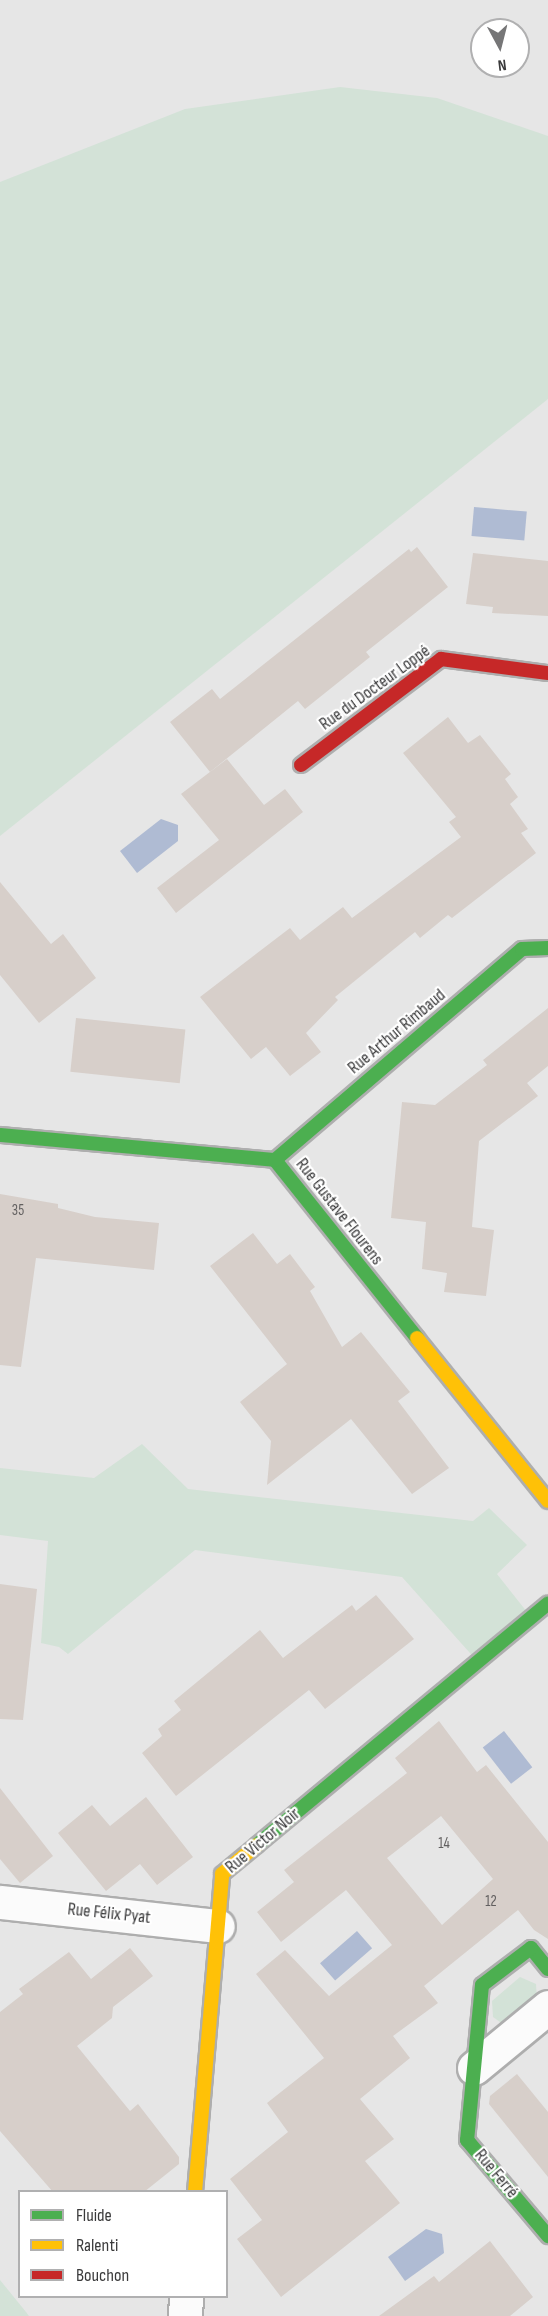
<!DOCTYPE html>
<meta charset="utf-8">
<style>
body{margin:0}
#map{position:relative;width:548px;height:2316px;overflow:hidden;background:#e6e6e6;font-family:"Sofia Sans Condensed",sans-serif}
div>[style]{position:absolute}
.green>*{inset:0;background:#d3e2d7}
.water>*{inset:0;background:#afbbd3;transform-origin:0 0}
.building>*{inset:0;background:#d7cfca;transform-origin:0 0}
.roads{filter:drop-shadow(2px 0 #aeaeae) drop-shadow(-2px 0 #aeaeae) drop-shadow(0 2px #aeaeae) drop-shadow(0 -2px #aeaeae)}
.street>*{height:33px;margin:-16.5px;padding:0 16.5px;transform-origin:16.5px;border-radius:16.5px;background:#fbfbfb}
.fast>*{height:14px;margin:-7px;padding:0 7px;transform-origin:7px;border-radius:7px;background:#4caf50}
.slow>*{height:14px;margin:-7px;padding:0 7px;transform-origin:7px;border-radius:7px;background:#ffc107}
.jam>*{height:14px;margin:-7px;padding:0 7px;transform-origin:7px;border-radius:7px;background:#c62828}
span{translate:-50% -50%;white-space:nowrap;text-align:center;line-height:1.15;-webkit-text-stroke:4.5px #fff;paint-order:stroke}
.number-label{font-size:15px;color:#615f5f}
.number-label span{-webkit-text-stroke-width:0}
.street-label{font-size:18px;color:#3a3a3b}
.legend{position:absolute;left:18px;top:2190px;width:210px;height:108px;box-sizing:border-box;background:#fff;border:2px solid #b0b0b1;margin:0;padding:8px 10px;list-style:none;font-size:18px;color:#3a3a3b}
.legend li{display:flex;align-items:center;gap:12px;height:30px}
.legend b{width:30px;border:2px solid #b0b0b1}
.north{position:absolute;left:470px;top:18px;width:60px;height:60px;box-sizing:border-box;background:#fff;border:2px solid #b0b0b1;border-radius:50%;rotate:173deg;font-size:16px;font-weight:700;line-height:24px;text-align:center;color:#3a3a3b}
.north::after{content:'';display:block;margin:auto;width:21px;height:27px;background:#767677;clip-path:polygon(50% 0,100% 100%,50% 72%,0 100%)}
</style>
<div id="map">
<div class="green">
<div style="clip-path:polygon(340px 87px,437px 98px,548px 136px,548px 399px,0 836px,0 182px,185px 109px)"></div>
<div style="clip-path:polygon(142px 1444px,188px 1489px,473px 1521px,489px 1508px,527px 1545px,497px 1574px,531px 1617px,478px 1662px,402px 1577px,195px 1550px,68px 1654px,59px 1647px,41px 1643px,48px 1541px,0 1535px,0 1468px,94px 1478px)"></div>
<div style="clip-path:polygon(520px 1977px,536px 1984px,537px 2000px,508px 2024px,500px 2022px,493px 2017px,492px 2001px)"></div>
<div style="clip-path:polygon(0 2280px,26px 2312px,29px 2316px,0 2316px)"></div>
</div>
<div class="water">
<div style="left:474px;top:507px;width:53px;height:29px;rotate:5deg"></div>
<div style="clip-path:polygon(161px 819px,178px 825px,178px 841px,137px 873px,120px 851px)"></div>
<div style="left:504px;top:1731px;width:46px;height:27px;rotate:52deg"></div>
<div style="left:357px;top:1931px;width:23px;height:49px;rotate:49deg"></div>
<div style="clip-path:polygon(426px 2229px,442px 2234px,444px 2253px,405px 2281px,388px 2257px)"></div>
</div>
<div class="building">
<div style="clip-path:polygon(417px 547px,448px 587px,366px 652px,370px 657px,305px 709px,298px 701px,210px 772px,170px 722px,212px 689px,220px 699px,409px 549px,411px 552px)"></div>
<div style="clip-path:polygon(473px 553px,548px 561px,548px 616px,492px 613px,493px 607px,466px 604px)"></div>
<div style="clip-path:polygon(448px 717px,468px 743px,480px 735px,511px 774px,505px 779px,518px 797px,510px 804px,528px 829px,521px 833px,536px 853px,452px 918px,448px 915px,420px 938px,415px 932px,335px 997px,338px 1000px,306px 1033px,321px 1052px,290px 1076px,266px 1047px,251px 1059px,200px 997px,290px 928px,300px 940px,343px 907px,352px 918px,461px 837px,449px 822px,456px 817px,403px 753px)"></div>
<div style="clip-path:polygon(227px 759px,264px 805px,285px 789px,303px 812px,176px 913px,157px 888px,219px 840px,181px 794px)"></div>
<div style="clip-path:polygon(0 882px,51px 944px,63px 934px,96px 978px,39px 1023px,0 975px)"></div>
<div style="clip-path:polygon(548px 1008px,548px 1066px,527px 1083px,538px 1096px,479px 1141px,472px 1227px,494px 1230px,486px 1296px,444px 1292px,447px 1273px,422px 1269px,426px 1222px,391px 1218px,402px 1102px,435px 1105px,487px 1065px,483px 1060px)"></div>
<div style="left:76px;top:1018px;width:110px;height:54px;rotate:6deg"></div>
<div style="clip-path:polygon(0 1194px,58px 1204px,58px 1208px,95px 1217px,159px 1223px,154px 1270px,36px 1258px,21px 1367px,0 1365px)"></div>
<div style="clip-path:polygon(253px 1233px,277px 1264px,290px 1254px,315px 1287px,310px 1291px,342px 1347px,361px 1332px,410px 1392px,398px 1401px,449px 1468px,412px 1494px,351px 1419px,267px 1485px,271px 1441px,240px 1402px,287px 1364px,210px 1266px)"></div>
<div style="clip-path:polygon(0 1584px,37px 1589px,23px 1720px,0 1719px)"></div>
<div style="clip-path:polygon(376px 1595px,414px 1639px,325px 1709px,309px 1690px,176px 1796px,142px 1753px,162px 1736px,158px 1729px,181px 1710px,174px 1701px,260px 1630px,283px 1658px,352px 1605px,356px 1611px)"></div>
<div style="clip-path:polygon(evenodd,439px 1721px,477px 1772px,486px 1765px,548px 1842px,548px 1939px,534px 1930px,518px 1910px,424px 1986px,438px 2003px,393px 2036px,410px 2058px,360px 2099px,394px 2139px,365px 2161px,400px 2203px,281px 2297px,237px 2239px,262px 2220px,230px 2179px,288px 2132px,267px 2103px,324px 2058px,256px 1974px,285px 1950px,329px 1996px,392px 1945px,346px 1890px,281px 1942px,257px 1912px,294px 1882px,284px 1870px,407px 1773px,395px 1758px,439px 1721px,441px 1816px,493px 1879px,442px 1925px,387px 1858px,441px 1816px)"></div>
<div style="clip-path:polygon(0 1788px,53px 1856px,20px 1883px,0 1859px)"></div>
<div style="clip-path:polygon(146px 1797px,193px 1857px,157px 1885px,140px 1864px,106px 1891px,58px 1833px,92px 1805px,110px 1826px)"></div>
<div style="clip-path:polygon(130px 1948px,153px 1976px,113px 2007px,112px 2018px,77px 2046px,130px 2111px,138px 2104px,179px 2157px,179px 2164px,144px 2192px,53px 2192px,0 2131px,0 2012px,23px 1994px,19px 1989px,69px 1952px,91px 1979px)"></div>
<div style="clip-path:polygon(517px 2074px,548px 2112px,548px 2177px,489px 2104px,490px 2096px)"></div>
<div style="clip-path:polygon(490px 2241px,533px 2297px,510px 2316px,379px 2316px,434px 2276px,439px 2282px)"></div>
</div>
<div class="roads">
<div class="street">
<div style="left:0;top:1902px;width:219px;rotate:6.3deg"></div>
<div style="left:474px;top:2068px;width:96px;rotate:-39.5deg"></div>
<div style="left:185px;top:2316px;width:20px;rotate:-87deg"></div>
</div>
<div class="fast">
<div style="left:0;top:1135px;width:276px;rotate:5.2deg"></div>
<div style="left:275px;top:1160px;width:228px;rotate:51.4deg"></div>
<div style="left:275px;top:1160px;width:325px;rotate:-40.5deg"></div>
<div style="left:522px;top:949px;width:26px;rotate:-2deg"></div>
<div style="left:257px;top:1845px;width:378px;rotate:-39.7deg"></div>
<div style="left:548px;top:1969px;width:27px;rotate:-129deg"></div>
<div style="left:531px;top:1948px;width:61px;rotate:142.9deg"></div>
<div style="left:482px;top:1985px;width:156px;rotate:95.5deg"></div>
<div style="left:467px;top:2140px;width:126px;rotate:49.8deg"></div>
</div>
<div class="slow">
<div style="left:417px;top:1338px;width:209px;rotate:51.2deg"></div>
<div style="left:195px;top:2192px;width:319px;rotate:-85.1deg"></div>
<div style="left:222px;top:1874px;width:45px;rotate:-39.6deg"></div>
</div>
<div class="jam">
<div style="left:301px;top:765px;width:176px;rotate:-37.1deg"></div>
<div style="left:441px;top:659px;width:108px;rotate:7.5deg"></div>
</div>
</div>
<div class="number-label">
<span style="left:18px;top:1211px">35</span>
<span style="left:444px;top:1844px">14</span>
<span style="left:491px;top:1902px">12</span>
</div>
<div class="street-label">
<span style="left:375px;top:688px;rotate:-36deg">Rue du Docteur Loppé</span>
<span style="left:397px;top:1032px;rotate:-40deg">Rue Arthur Rimbaud</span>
<span style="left:339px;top:1212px;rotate:52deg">Rue Gustave Flourens</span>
<span style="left:263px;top:1841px;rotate:-40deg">Rue Victor Noir</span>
<span style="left:109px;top:1914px;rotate:6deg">Rue Félix Pyat</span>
<span style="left:496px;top:2174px;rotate:50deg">Rue Ferré</span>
</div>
<ul class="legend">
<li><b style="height:8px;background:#4caf50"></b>Fluide</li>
<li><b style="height:8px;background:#ffc107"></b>Ralenti</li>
<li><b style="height:8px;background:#c62828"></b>Bouchon</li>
</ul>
<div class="north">N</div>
</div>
